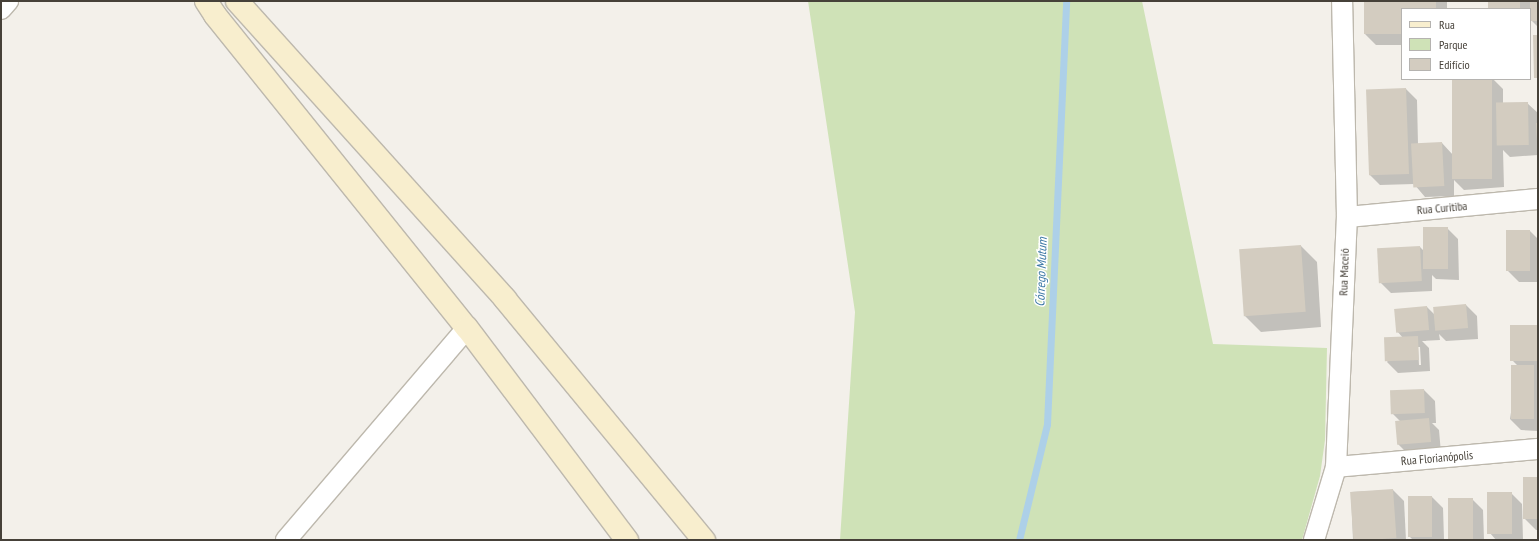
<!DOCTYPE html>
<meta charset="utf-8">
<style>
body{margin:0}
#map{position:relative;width:1539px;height:541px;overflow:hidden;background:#f3f0ea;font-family:"PT Sans Narrow",sans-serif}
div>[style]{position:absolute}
.green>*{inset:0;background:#cfe2b7}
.shadow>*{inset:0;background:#0003}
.stream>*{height:7px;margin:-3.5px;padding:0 3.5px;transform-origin:3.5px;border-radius:3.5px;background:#add0e8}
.building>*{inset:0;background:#d3ccc0;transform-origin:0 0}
.roads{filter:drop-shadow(1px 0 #bdb8ad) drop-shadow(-1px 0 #bdb8ad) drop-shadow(0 1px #bdb8ad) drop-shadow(0 -1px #bdb8ad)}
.street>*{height:20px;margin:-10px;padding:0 10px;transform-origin:10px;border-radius:10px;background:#fff}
.secondary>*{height:22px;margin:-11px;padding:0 11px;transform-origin:11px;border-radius:11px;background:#f8eece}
span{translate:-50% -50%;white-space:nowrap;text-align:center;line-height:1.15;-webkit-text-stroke:3px #fff;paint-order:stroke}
.street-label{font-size:12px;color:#464139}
.water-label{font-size:13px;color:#3e79a6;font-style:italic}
.frame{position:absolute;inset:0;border:2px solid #464139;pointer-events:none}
.legend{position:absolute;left:1401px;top:8px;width:130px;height:72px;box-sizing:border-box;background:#fff;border:1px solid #b5b3b0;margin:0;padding:5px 7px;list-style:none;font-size:12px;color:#464139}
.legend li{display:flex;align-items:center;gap:8px;height:20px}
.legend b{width:20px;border:1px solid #b5b3b0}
</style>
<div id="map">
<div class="green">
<div style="clip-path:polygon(808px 1px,1142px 1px,1213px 344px,1327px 348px,1325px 440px,1320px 476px,1302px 540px,840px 540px,855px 312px)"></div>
</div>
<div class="shadow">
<div style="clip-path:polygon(1365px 1px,1447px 1px,1447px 9px,1402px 9px,1402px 45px,1376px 45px,1365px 34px)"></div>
<div style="clip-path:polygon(1489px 1px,1538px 1px,1538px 27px,1530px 19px,1531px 38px,1530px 38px,1530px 9px,1490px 9px)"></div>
<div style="clip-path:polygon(1453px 79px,1493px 79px,1503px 89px,1503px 103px,1527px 103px,1538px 113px,1538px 155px,1510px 157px,1503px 150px,1504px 187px,1464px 190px,1454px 180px,1454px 196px,1425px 197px,1414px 184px,1380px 185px,1369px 174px,1406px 89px,1417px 100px,1418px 144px,1442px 143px,1453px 155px)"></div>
<div style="clip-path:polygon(1447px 228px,1458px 239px,1459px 280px,1436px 279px,1432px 275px,1432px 291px,1391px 293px,1380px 282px,1420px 247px,1425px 252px)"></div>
<div style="clip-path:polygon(1530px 231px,1538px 239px,1538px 282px,1519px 282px,1508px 271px)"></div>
<div style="clip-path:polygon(1301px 246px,1317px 262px,1321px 327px,1261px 332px,1245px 316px)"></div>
<div style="clip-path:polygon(evenodd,1466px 305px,1477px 316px,1478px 339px,1446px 341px,1439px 334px,1440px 340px,1422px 341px,1429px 348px,1430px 371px,1398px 373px,1387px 362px,1403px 338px,1397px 331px,1427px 307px,1434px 314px,1466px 305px,1418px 347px,1420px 347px,1421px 365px,1419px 365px,1418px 347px)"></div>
<div style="clip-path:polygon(1511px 326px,1538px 326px,1538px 431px,1521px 430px,1510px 419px,1518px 366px,1513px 361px)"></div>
<div style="clip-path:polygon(1424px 390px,1435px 401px,1436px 423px,1432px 423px,1439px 430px,1441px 453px,1409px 455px,1398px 444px,1400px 421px,1393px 414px)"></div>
<div style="clip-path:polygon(1538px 478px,1538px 530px,1536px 530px,1525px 519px)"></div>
<div style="clip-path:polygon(1393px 490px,1404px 501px,1406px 540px,1353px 540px,1351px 492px)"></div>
<div style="clip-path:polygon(1511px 493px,1522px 504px,1523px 540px,1496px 540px,1490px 533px)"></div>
<div style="clip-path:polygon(1432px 497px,1443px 508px,1444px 540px,1413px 540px,1410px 537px)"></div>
<div style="clip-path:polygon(1472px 499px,1483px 510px,1484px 540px,1451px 540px)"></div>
</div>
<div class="stream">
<div style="left:1019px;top:540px;width:119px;rotate:-76.4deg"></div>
<div style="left:1047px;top:424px;width:423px;rotate:-87.4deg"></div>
</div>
<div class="building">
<div style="clip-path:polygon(1364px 1px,1436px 1px,1436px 9px,1402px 9px,1402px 34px,1364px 34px)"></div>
<div style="left:1488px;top:1px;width:32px;height:8px"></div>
<div style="left:1530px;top:1px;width:8px;height:20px"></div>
<div style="clip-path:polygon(1533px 35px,1538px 35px,1538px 78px,1534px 78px)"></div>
<div style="left:1452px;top:79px;width:40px;height:100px"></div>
<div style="left:1406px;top:88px;width:86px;height:40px;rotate:88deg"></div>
<div style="left:1528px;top:102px;width:43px;height:32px;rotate:89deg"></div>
<div style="clip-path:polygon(1536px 123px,1538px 123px,1538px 140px,1537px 140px)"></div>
<div style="left:1442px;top:142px;width:44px;height:31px;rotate:87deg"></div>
<div style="left:1423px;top:227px;width:25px;height:42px"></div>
<div style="left:1506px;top:230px;width:24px;height:41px"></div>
<div style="left:1301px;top:245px;width:67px;height:62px;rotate:86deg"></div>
<div style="left:1420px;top:246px;width:35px;height:43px;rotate:87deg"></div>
<div style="left:1466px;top:304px;width:24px;height:33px;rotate:85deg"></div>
<div style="left:1427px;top:306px;width:24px;height:33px;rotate:85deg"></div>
<div style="left:1510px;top:325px;width:28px;height:36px"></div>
<div style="left:1418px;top:336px;width:24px;height:34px;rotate:88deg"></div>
<div style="left:1511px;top:365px;width:23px;height:54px"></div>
<div style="left:1424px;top:389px;width:24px;height:34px;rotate:88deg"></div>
<div style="left:1429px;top:418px;width:24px;height:34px;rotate:85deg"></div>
<div style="left:1523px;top:477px;width:15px;height:42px"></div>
<div style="left:1393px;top:489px;width:49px;height:43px;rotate:86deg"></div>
<div style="left:1487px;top:492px;width:25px;height:42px"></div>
<div style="left:1408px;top:496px;width:24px;height:41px"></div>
<div style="left:1448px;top:498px;width:25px;height:42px"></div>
</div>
<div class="roads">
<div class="street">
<div style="left:1px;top:9px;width:11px;rotate:-49deg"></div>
<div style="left:1347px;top:217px;width:192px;rotate:-5.4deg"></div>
<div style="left:1336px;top:467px;width:203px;rotate:-5.1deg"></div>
<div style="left:286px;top:540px;width:279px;rotate:-49.5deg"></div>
<div style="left:1314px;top:540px;width:76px;rotate:-73.2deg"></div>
<div style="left:1336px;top:467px;width:250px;rotate:-87.5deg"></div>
<div style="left:1347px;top:217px;width:216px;rotate:-91.3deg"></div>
</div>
<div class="secondary">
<div style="left:206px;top:1px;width:17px;rotate:57deg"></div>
<div style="left:215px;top:15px;width:402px;rotate:51.2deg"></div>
<div style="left:467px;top:328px;width:266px;rotate:53deg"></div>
<div style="left:237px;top:1px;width:401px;rotate:48deg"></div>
<div style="left:505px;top:299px;width:313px;rotate:50.5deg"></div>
</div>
</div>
<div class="street-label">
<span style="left:1442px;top:208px;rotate:-5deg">Rua Curitiba</span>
<span style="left:1344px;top:272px;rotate:-88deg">Rua Maceió</span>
<span style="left:1437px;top:458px;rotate:-5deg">Rua Florianópolis</span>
</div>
<div class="water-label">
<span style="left:1042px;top:272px;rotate:-88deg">Córrego Mutum</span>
</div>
<div class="frame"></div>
<ul class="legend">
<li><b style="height:5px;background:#f8eece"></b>Rua</li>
<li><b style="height:11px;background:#cfe2b7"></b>Parque</li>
<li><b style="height:11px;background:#d3ccc0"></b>Edifício</li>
</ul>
</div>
